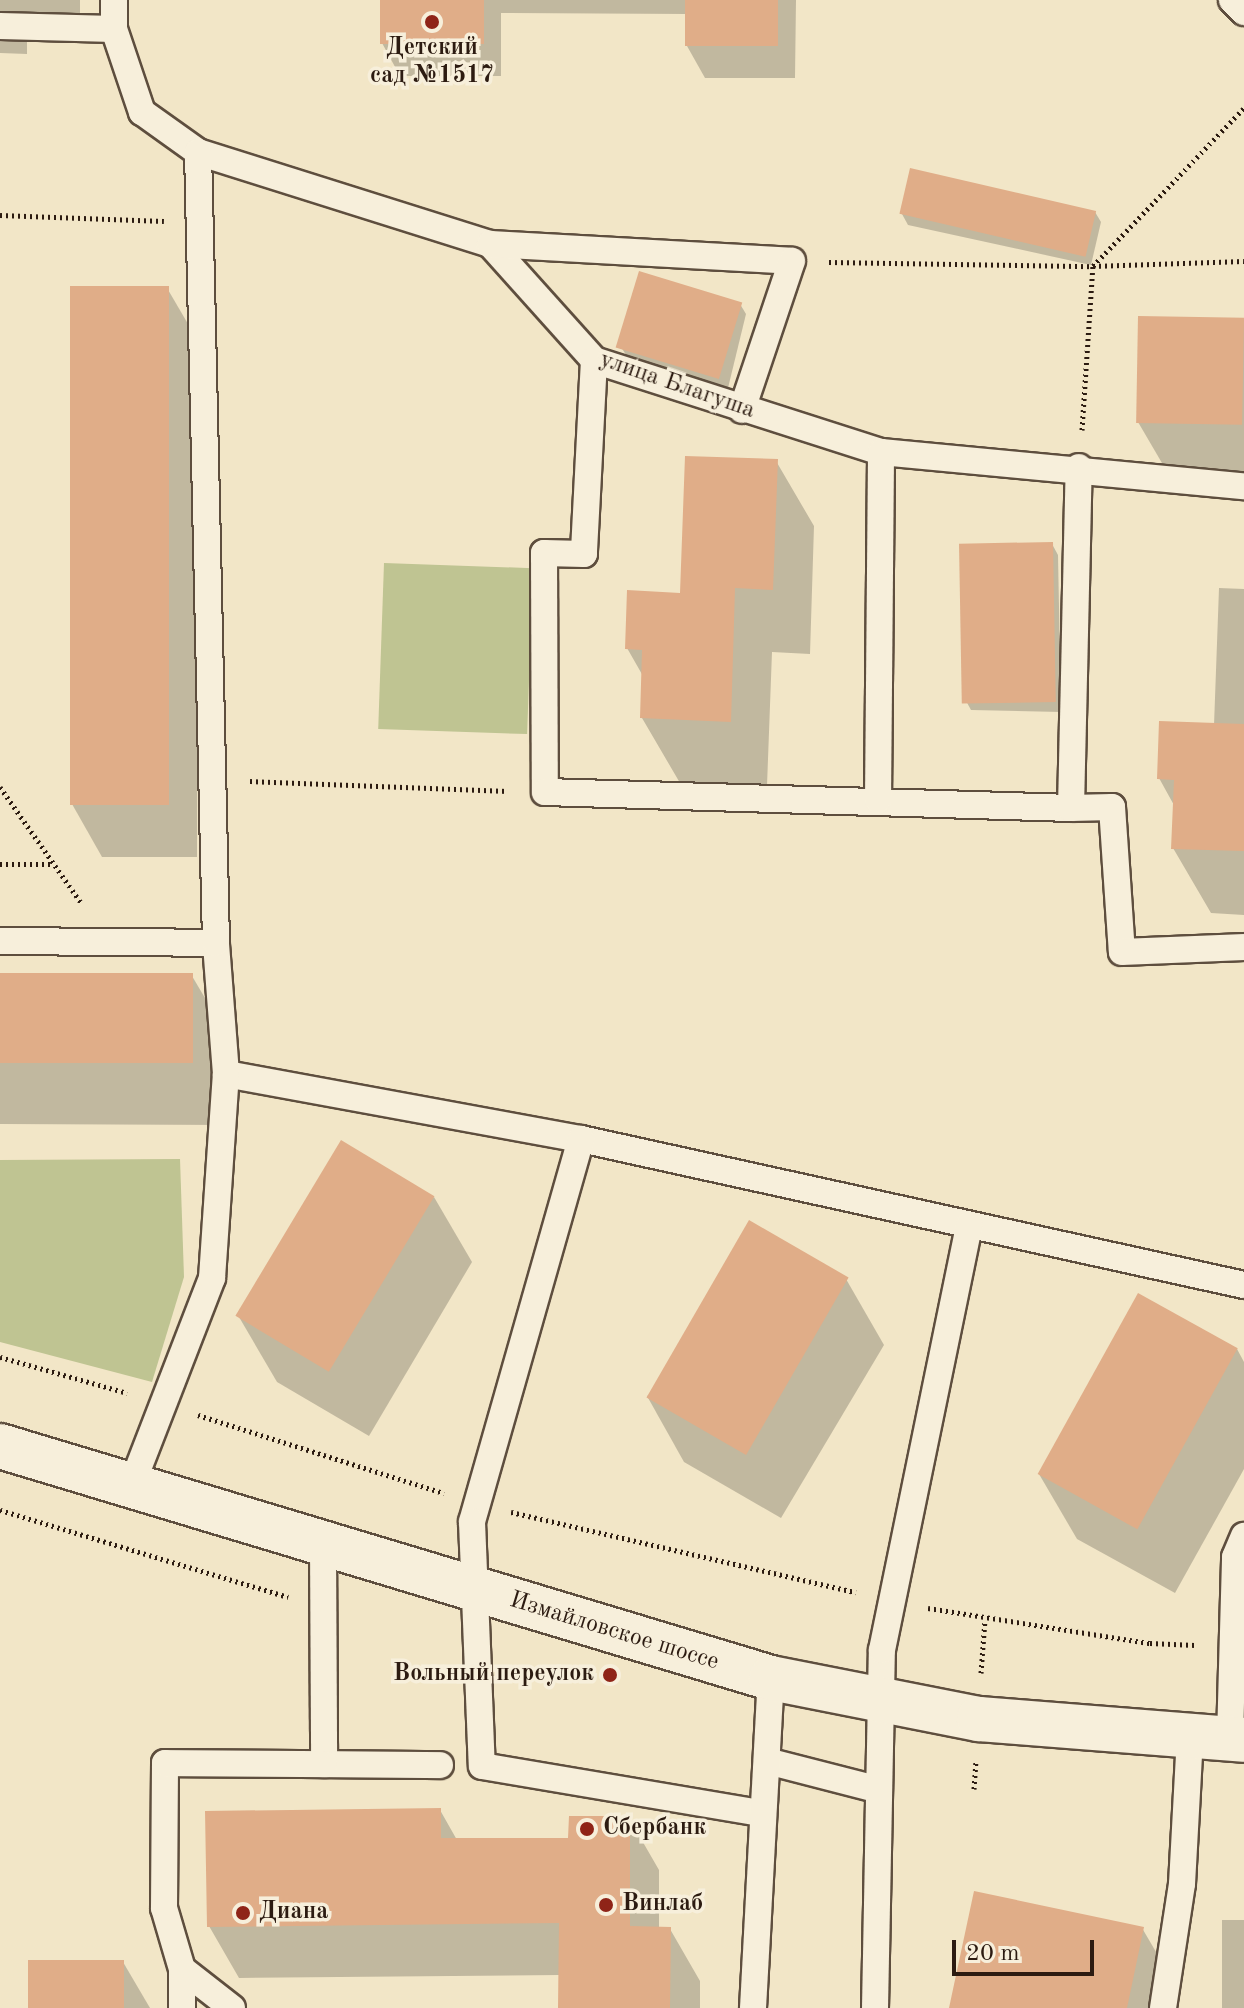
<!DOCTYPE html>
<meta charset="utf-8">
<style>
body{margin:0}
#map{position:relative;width:1244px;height:2008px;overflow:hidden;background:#f2e6c7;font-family:"Old Standard TT",serif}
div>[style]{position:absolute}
.green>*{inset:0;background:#bfc492;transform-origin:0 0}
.shadow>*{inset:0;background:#0003;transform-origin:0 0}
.building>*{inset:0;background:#e0ad88;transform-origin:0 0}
.path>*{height:5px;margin-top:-2.5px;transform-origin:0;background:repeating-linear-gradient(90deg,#2c1b11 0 2px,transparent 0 6px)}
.roads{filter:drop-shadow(2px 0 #5e4e3e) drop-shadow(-2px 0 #5e4e3e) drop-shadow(0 2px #5e4e3e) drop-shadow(0 -2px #5e4e3e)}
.lane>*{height:26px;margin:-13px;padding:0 13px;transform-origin:13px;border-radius:13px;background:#f7efdb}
.secondary>*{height:44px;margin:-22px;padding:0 22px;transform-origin:22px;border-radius:22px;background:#f7efdb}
.dots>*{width:22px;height:22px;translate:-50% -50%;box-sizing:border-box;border:4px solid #f7efdb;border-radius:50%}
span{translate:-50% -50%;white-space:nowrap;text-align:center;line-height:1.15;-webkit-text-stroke:7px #f7efdb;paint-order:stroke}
.poi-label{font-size:24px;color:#2c1b11;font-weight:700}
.right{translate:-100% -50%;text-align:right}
.left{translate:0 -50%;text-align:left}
.street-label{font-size:24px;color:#2c1b11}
.scale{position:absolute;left:952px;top:1940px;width:142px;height:36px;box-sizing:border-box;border:4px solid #2c1b11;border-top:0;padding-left:10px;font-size:24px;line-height:28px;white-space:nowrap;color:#2c1b11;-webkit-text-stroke:6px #f7efdb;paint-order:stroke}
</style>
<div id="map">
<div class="green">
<div style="left:384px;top:563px;width:149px;height:166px;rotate:2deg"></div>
<div style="clip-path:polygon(180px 1159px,184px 1277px,152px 1382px,0 1342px,0 1160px)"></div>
</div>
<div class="shadow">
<div style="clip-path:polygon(0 0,80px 0,80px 23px,27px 22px,27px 54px,0 53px)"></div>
<div style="clip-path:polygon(382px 0,796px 0,795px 78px,705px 78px,687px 46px,687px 14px,501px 13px,501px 76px,400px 76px,382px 43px)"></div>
<div style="clip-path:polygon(1095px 212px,1101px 222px,1091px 265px,908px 225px,902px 214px)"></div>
<div style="clip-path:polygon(167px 288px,198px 341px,197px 857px,102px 857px,72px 804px)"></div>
<div style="clip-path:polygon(740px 304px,746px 314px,728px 388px,628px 358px,621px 347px)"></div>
<div style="clip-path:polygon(1244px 319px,1244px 488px,1176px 487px,1138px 422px)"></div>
<div style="clip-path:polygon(776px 461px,814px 526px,810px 654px,772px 652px,767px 786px,680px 783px,642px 718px,643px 676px,627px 648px,682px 595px)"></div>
<div style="clip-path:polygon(1052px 544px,1058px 555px,1061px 712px,971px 710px,965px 699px)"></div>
<div style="clip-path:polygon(1219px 588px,1244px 589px,1244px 915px,1211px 913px,1173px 848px,1175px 807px,1159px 778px,1214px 725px)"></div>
<div style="clip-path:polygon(0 975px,192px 976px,228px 1037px,227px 1125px,0 1124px)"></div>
<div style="clip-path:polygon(434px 1197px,472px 1262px,369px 1436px,277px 1382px,239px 1317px)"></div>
<div style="clip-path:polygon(846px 1279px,884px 1345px,781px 1518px,684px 1462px,647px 1396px)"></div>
<div style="clip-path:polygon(1237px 1349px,1244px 1362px,1244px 1469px,1175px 1593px,1077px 1539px,1039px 1474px)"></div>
<div style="clip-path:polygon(440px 1810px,457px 1840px,570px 1840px,629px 1818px,659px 1870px,659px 1929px,670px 1929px,700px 1981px,700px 2008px,560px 2008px,560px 1975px,239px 1978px,209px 1926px)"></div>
<div style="left:1222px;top:1920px;width:22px;height:88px"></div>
<div style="clip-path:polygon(1142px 1928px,1166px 1969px,1158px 2008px,951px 2008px)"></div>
<div style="clip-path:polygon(123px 1962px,150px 2008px,30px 2008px)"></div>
</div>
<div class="building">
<div style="left:380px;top:0;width:104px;height:44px"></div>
<div style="left:685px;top:0;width:93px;height:46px"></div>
<div style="left:910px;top:168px;width:191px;height:47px;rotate:13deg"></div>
<div style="left:639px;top:271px;width:108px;height:80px;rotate:17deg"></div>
<div style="left:70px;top:286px;width:99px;height:519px"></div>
<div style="left:1138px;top:316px;width:106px;height:107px;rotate:1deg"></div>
<div style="clip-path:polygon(685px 456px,778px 459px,773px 590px,735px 588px,731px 722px,640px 718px,642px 650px,625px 649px,627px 590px,680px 593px)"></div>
<div style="left:1053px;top:542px;width:160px;height:94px;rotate:89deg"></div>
<div style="clip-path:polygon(1159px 721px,1244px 724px,1244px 851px,1171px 849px,1174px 780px,1157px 779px)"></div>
<div style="left:0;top:973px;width:193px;height:90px"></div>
<div style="left:341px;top:1140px;width:109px;height:205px;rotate:31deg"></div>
<div style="left:749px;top:1220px;width:115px;height:205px;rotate:30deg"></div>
<div style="left:1138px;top:1293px;width:114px;height:207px;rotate:29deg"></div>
<div style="clip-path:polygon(441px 1808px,441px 1838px,568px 1838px,569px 1816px,630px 1816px,630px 1926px,671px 1927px,670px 2008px,558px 2008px,559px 1923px,207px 1927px,205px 1811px)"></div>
<div style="clip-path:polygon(974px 1891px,1144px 1927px,1127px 2008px,949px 2008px)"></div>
<div style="left:28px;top:1960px;width:96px;height:48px"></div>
</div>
<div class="path">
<div style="left:0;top:215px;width:164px;rotate:2.1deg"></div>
<div style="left:829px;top:262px;width:264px;rotate:0.9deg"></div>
<div style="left:1093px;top:266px;width:151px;rotate:-1.9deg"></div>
<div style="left:1082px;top:430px;width:164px;rotate:-86.2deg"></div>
<div style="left:1093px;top:266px;width:219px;rotate:-46.3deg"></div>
<div style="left:250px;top:781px;width:258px;rotate:2.2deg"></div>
<div style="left:0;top:787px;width:143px;rotate:55deg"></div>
<div style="left:0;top:864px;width:54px"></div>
<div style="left:0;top:1357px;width:132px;rotate:15.8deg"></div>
<div style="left:198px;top:1415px;width:258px;rotate:17.6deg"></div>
<div style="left:0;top:1510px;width:301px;rotate:16.8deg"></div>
<div style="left:511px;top:1512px;width:354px;rotate:13.1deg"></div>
<div style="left:928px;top:1608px;width:225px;rotate:9deg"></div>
<div style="left:1150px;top:1643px;width:45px;rotate:2.5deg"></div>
<div style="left:981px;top:1673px;width:53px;rotate:-85.7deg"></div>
<div style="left:974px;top:1789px;width:27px;rotate:-86deg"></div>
</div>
<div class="roads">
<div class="lane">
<div style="left:1232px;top:0;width:17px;rotate:45deg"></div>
<div style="left:0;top:26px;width:114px;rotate:1.5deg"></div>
<div style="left:114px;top:29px;width:88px;rotate:71.4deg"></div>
<div style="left:142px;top:112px;width:69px;rotate:35.5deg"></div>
<div style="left:198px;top:152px;width:306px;rotate:17.5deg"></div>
<div style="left:490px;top:244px;width:156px;rotate:48.1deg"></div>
<div style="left:594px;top:360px;width:301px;rotate:17.8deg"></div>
<div style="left:881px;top:452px;width:365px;rotate:5.4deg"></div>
<div style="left:114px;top:29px;width:29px;rotate:-90deg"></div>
<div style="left:490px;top:244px;width:302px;rotate:3.2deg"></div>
<div style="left:792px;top:261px;width:157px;rotate:108.6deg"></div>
<div style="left:594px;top:360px;width:194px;rotate:93deg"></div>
<div style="left:584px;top:554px;width:40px;rotate:-178.6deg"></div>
<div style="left:544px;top:553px;width:239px;rotate:89.8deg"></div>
<div style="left:545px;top:792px;width:526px;rotate:1.74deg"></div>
<div style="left:1071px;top:808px;width:341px;rotate:-88.7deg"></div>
<div style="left:878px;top:800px;width:348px;rotate:-89.5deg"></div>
<div style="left:1071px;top:808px;width:41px;rotate:-1.4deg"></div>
<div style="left:1112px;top:807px;width:145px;rotate:86.1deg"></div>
<div style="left:1122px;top:952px;width:122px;rotate:-2.3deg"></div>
<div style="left:0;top:941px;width:216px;rotate:0.5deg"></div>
<div style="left:226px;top:1074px;width:361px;rotate:10.4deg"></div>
<div style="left:581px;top:1139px;width:679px;rotate:12.42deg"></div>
<div style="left:581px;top:1139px;width:398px;rotate:105.9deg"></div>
<div style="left:472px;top:1522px;width:244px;rotate:87.7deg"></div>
<div style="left:482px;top:1766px;width:282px;rotate:9.6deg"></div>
<div style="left:131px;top:1487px;width:224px;rotate:-68.8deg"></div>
<div style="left:212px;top:1278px;width:204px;rotate:-86.1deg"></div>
<div style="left:226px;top:1074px;width:131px;rotate:-94.4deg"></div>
<div style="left:216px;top:943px;width:791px;rotate:-91.3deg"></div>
<div style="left:323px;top:1545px;width:219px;rotate:89.7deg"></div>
<div style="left:324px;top:1764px;width:116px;rotate:0.5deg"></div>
<div style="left:1230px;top:1739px;width:182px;rotate:-88.4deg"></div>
<div style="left:1235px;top:1557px;width:23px;rotate:-67deg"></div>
<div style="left:767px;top:1761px;width:113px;rotate:14.4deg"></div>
<div style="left:182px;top:1969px;width:39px;rotate:90deg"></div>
<div style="left:232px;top:2008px;width:63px;rotate:-142deg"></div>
<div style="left:182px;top:1969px;width:64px;rotate:-106.4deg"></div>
<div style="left:164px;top:1908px;width:145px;rotate:-89.6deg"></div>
<div style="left:165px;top:1763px;width:159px;rotate:0.4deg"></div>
<div style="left:753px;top:2008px;width:330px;rotate:-86.9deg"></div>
<div style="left:875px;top:2008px;width:358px;rotate:-88.9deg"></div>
<div style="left:882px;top:1650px;width:434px;rotate:-78.4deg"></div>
<div style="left:1163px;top:2008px;width:125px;rotate:-81.3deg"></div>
<div style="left:1182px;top:1884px;width:147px;rotate:-86.9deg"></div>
</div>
<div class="secondary">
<div style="left:0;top:1446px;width:805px;rotate:16.75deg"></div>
<div style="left:771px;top:1678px;width:212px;rotate:11.2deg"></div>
<div style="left:979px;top:1719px;width:266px;rotate:4.5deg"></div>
</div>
</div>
<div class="dots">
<div style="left:432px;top:22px;background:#8f2418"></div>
<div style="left:610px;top:1675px;background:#8f2418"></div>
<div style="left:587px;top:1829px;background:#8f2418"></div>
<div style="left:606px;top:1905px;background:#8f2418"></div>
<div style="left:243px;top:1913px;background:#8f2418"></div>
</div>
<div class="poi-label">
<span style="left:432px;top:63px">Детский<br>сад №1517</span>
<span class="right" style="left:594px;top:1675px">Вольный переулок</span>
<span class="left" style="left:603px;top:1829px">Сбербанк</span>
<span class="left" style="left:622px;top:1905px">Винлаб</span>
<span class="left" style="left:259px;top:1913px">Диана</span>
</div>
<div class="street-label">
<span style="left:677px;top:386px;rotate:19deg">улица Благуша</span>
<span style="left:614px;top:1632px;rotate:17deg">Измайловское шоссе</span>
</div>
<div class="scale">20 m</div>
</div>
